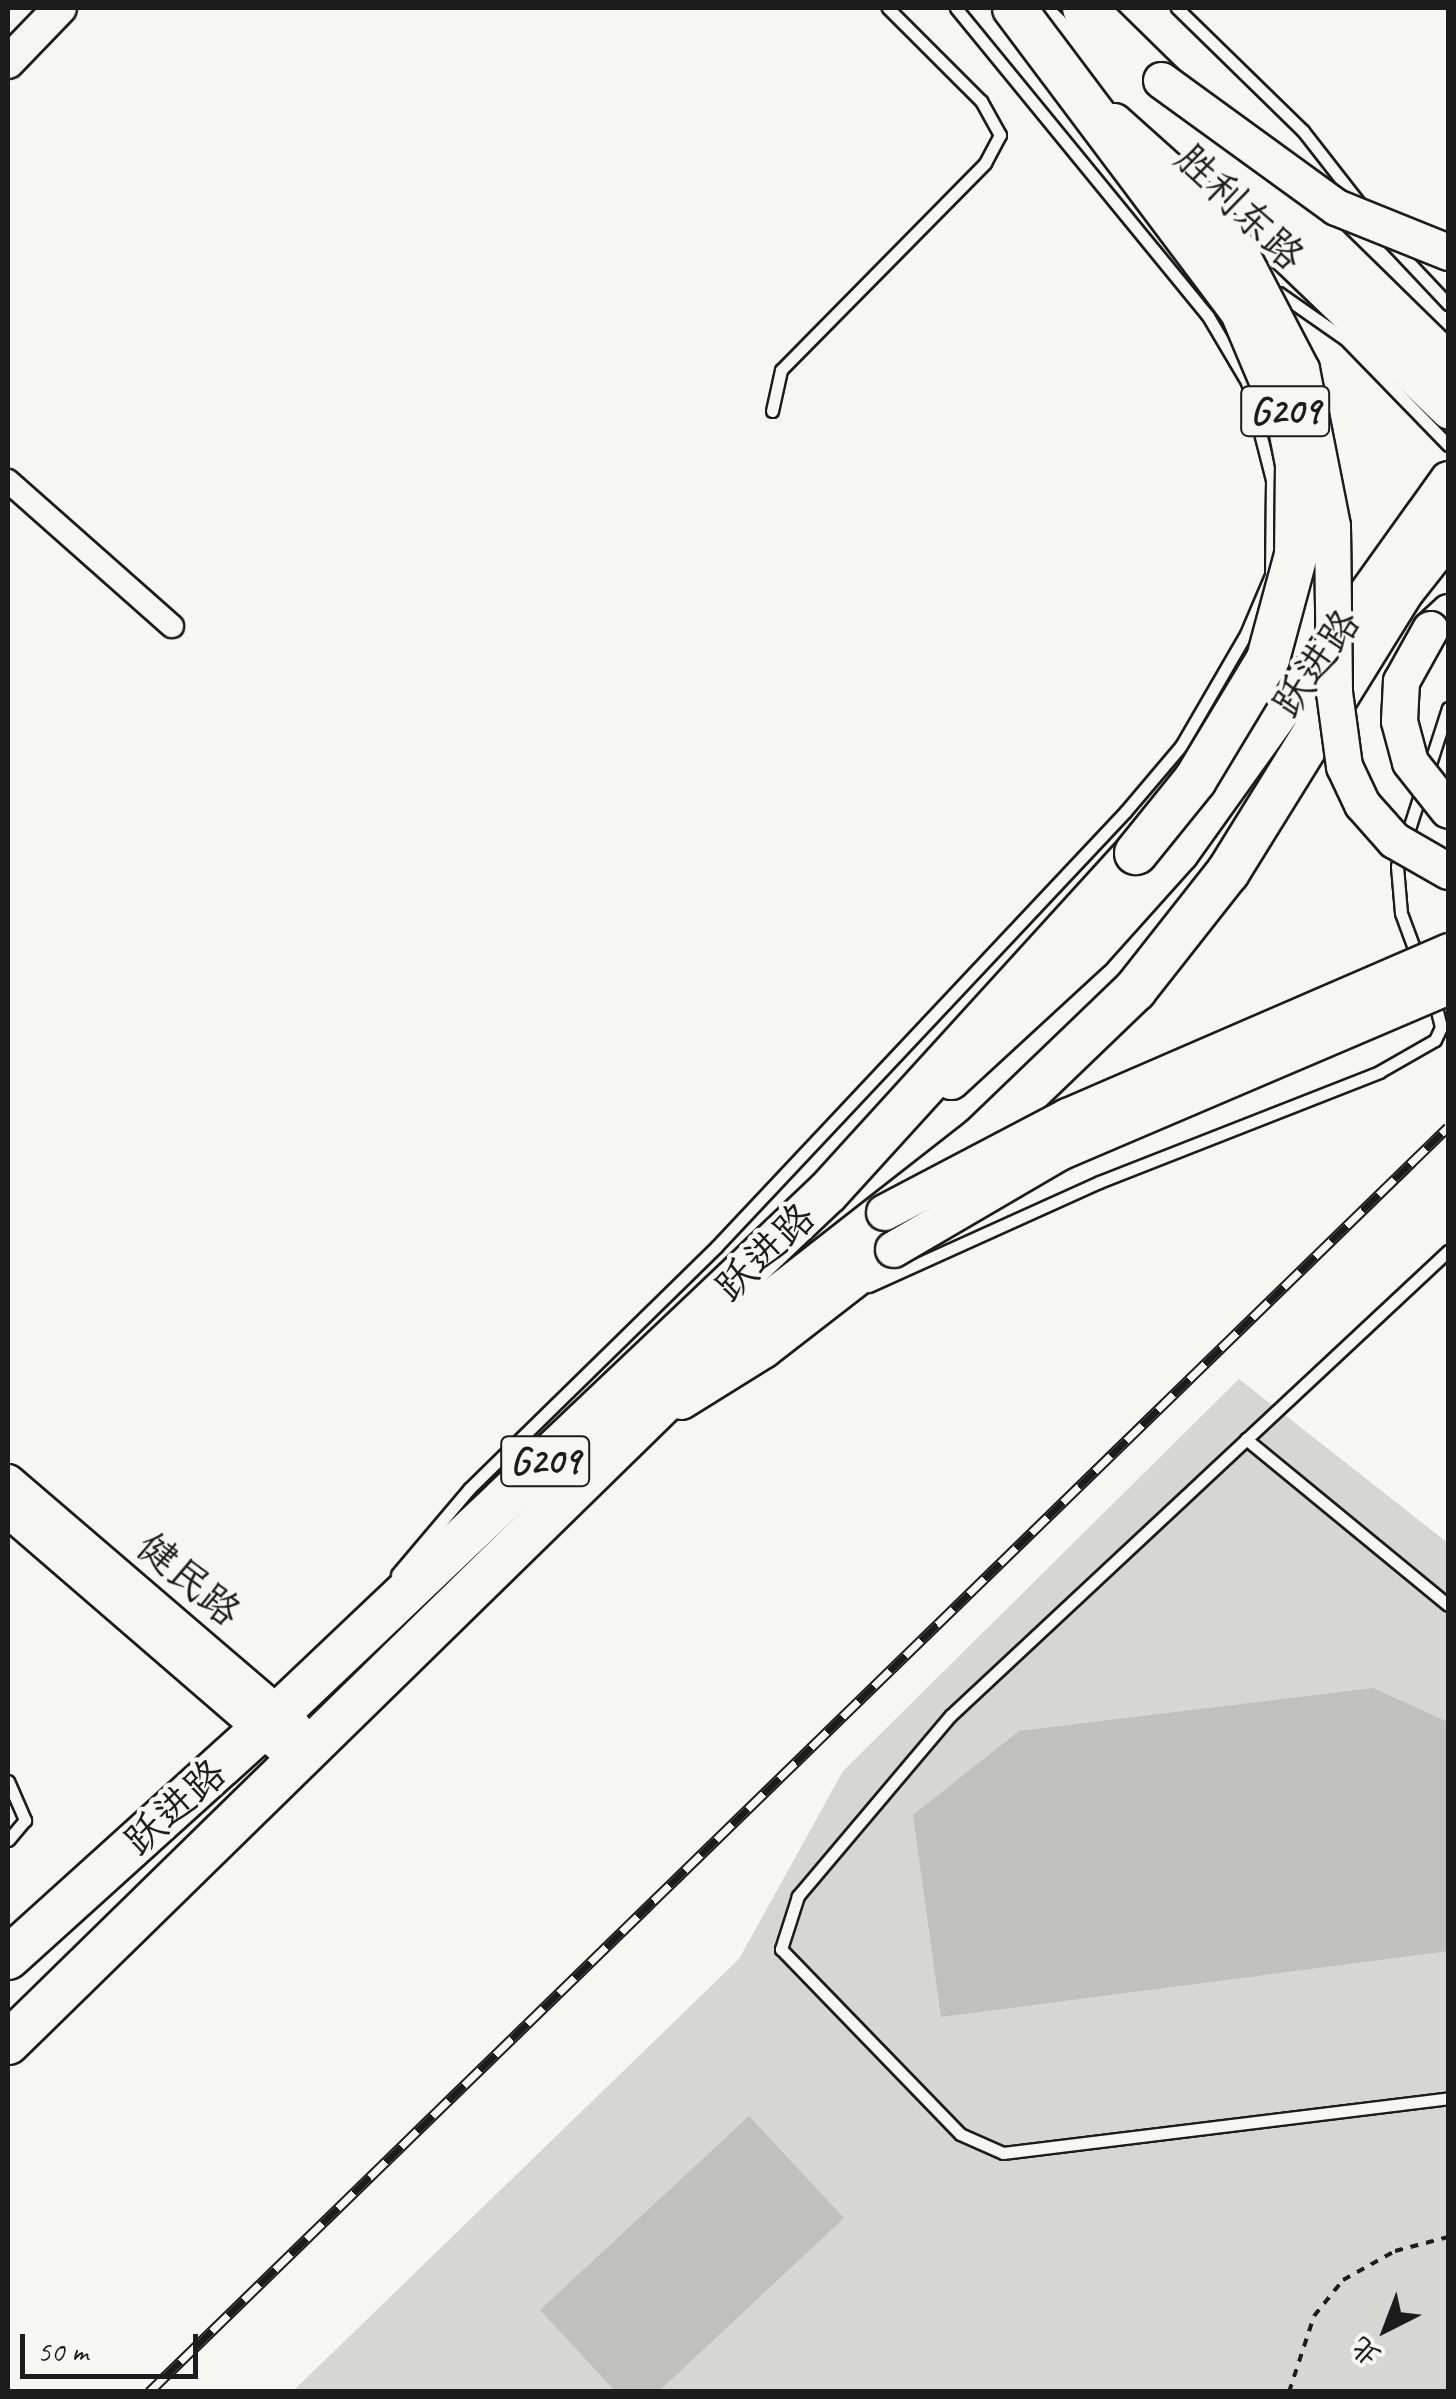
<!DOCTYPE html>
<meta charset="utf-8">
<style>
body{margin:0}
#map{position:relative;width:1456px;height:2399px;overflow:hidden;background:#f6f6f2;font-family:Caveat,"LXGW WenKai TC",sans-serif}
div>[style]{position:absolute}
.green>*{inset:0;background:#d6d6d2}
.building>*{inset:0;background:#c0c0bd}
.path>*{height:4px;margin-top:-2px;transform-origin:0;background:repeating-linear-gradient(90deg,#1c1c1c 0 8px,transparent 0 16px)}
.roads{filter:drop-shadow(2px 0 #1c1c1c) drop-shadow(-2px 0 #1c1c1c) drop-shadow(0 2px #1c1c1c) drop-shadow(0 -2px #1c1c1c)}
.lane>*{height:11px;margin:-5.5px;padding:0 5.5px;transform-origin:5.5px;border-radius:5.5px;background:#f6f6f2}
.street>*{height:22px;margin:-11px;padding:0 11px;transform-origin:11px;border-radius:11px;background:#f6f6f2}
.secondary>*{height:32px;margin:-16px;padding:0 16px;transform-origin:16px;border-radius:16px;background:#f6f6f2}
.primary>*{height:35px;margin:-17.5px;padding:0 17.5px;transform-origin:17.5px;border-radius:17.5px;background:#f6f6f2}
.highway>*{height:42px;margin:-21px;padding:0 21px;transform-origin:21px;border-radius:21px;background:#f6f6f2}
.rail>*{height:11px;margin-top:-5.5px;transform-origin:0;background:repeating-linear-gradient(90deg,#f6f6f2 0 22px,#1c1c1c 0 44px);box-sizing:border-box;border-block:2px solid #1c1c1c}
.bridges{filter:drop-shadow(2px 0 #1c1c1c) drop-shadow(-2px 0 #1c1c1c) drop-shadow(0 2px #1c1c1c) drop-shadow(0 -2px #1c1c1c)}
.primary-bridge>*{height:35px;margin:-17.5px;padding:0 17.5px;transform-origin:17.5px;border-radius:17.5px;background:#f6f6f2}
.highway-bridge>*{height:42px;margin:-21px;padding:0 21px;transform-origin:21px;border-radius:21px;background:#f6f6f2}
span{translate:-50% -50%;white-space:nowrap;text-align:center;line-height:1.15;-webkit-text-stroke:9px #f6f6f2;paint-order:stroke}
.shield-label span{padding:2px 8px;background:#f6f6f2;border:2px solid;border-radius:8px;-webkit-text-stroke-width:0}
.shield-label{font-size:38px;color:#1c1c1c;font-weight:700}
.street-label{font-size:40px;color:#1c1c1c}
.frame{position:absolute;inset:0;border:10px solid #1c1c1c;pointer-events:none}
.north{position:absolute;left:1336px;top:2279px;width:100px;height:100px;-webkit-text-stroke:8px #f6f6f2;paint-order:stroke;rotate:222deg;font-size:28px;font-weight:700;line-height:40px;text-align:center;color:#1c1c1c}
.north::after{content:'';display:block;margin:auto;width:35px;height:45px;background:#1c1c1c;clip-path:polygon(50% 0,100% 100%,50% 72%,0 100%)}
.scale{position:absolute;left:20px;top:2334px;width:178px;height:45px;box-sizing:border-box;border:5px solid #1c1c1c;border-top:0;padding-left:12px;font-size:30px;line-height:35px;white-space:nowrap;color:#1c1c1c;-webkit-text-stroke:8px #f6f6f2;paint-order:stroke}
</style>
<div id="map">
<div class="green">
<div style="clip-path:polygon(1239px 1379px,1448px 1543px,1448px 2391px,292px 2392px,739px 1959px,843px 1771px)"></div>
</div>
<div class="building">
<div style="clip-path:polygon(1373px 1688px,1448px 1722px,1448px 1951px,941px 2017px,913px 1815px,1019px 1731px)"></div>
<div style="clip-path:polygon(749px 2116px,844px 2218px,658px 2392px,616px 2392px,540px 2310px)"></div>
</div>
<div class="path">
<div style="left:1289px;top:2392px;width:80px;rotate:-71.8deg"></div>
<div style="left:1314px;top:2316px;width:46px;rotate:-51.1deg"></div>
<div style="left:1343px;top:2280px;width:60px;rotate:-29.1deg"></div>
<div style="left:1395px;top:2251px;width:55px;rotate:-14.8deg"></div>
</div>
<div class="roads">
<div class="lane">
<div style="left:1177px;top:8px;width:176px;rotate:44.3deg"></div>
<div style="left:1303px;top:131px;width:93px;rotate:52deg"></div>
<div style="left:1386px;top:238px;width:91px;rotate:46.8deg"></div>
<div style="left:1268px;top:295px;width:11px;rotate:-10deg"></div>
<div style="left:1279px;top:293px;width:80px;rotate:34.9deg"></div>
<div style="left:1345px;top:339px;width:148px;rotate:45.8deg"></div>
<div style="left:772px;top:411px;width:42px;rotate:-77.6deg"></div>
<div style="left:781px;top:370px;width:291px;rotate:-45.4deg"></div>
<div style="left:985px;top:163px;width:32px;rotate:-62deg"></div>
<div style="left:1000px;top:135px;width:39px;rotate:-119deg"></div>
<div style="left:981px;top:101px;width:132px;rotate:-135deg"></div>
<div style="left:1418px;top:959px;width:49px;rotate:-110.3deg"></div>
<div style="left:1401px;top:913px;width:47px;rotate:-94.9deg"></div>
<div style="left:1397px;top:866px;width:166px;rotate:-72.1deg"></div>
<div style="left:1448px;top:1251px;width:681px;rotate:136.96deg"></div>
<div style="left:950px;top:1716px;width:236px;rotate:130.2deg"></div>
<div style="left:798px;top:1896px;width:56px;rotate:107.8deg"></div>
<div style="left:781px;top:1949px;width:257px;rotate:45.9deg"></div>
<div style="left:960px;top:2134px;width:47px;rotate:23.8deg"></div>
<div style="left:1003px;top:2153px;width:448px;rotate:-7deg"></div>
<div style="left:869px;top:1286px;width:252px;rotate:-24.3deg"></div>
<div style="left:1099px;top:1182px;width:301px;rotate:-21.4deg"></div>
<div style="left:1379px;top:1072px;width:64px;rotate:-29.7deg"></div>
<div style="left:1435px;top:1040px;width:14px;rotate:-65deg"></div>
<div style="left:1441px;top:1027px;width:33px;rotate:-104deg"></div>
<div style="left:1246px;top:1439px;width:261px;rotate:39.4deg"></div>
<div style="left:397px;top:1574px;width:111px;rotate:-49.7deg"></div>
<div style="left:469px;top:1489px;width:347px;rotate:-44.4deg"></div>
<div style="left:717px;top:1246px;width:596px;rotate:-46.77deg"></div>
<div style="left:1125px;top:812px;width:87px;rotate:-49.7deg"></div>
<div style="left:1181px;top:746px;width:129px;rotate:-59.9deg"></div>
<div style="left:1246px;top:634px;width:64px;rotate:-67deg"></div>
<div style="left:1271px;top:575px;width:95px;rotate:-89.4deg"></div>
<div style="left:1272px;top:480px;width:101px;rotate:-104.3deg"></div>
<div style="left:1247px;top:382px;width:77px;rotate:-120.6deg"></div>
<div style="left:1208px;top:316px;width:398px;rotate:-129.3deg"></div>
<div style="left:8px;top:1781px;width:43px;rotate:66.4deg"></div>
<div style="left:25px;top:1820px;width:26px;rotate:130deg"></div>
</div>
<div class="street">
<div style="left:8px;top:481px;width:219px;rotate:41.5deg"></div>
</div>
<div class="secondary">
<div style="left:8px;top:62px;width:75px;rotate:-46.1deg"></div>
<div style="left:8px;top:1481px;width:378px;rotate:40.6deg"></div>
<div style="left:8px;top:1511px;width:381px;rotate:40.8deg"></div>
</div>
<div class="primary">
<div style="left:1031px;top:9px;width:579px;rotate:43.88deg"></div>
<div style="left:1430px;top:629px;width:25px;rotate:-43deg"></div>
<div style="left:951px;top:1081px;width:192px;rotate:-42.7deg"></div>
<div style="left:1092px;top:951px;width:132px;rotate:-48.1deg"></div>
<div style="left:1180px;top:853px;width:460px;rotate:-54.4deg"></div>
<div style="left:681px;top:1401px;width:97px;rotate:-31.9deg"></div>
<div style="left:763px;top:1350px;width:165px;rotate:-37.8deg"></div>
</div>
<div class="highway">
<div style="left:1084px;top:8px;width:510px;rotate:44.44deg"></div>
<div style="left:8px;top:1958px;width:367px;rotate:-42.1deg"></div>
<div style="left:280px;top:1712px;width:755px;rotate:-43.5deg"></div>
<div style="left:828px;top:1192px;width:458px;rotate:-47.7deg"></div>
<div style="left:8px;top:2043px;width:1028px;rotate:-44.37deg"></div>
<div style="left:743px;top:1324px;width:302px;rotate:-38deg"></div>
<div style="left:981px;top:1138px;width:214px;rotate:-43.9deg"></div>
<div style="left:1135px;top:990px;width:150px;rotate:-51.8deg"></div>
<div style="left:1228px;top:872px;width:332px;rotate:-58.2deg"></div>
<div style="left:1403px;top:590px;width:73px;rotate:-51.7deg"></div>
</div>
</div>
<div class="rail">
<div style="left:149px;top:2392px;width:1813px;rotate:-44.24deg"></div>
</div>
<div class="bridges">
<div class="primary-bridge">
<div style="left:1161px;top:80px;width:216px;rotate:36deg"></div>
<div style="left:1336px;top:207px;width:121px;rotate:21.9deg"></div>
<div style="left:1114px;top:121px;width:105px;rotate:41.9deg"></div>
<div style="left:1192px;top:191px;width:75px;rotate:51.5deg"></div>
<div style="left:1239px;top:250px;width:134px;rotate:62.5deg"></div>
<div style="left:1301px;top:369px;width:160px;rotate:78.8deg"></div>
<div style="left:1332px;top:526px;width:166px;rotate:89.3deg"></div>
<div style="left:1334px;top:692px;width:75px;rotate:82.3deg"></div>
<div style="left:1344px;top:766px;width:42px;rotate:64.7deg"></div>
<div style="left:1362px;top:804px;width:48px;rotate:48.4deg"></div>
<div style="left:1394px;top:840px;width:62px;rotate:29.9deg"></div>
<div style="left:1430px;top:629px;width:60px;rotate:119.1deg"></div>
<div style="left:1401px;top:681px;width:40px;rotate:92.9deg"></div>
<div style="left:1399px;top:721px;width:42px;rotate:75deg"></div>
<div style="left:1410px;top:762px;width:61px;rotate:51.6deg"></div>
<div style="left:884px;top:1212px;width:207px;rotate:-27.7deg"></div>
<div style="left:1067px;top:1116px;width:415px;rotate:-23.4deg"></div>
<div style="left:893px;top:1249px;width:192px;rotate:-30.3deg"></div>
<div style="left:1059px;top:1152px;width:423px;rotate:-23.1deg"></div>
</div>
<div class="highway-bridge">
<div style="left:1014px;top:8px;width:380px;rotate:53.1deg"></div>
<div style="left:1242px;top:312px;width:121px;rotate:67.1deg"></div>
<div style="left:1289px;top:423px;width:42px;rotate:79deg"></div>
<div style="left:1297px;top:464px;width:91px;rotate:90.6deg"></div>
<div style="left:1296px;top:555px;width:108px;rotate:105.1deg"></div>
<div style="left:1268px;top:659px;width:141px;rotate:121.1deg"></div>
<div style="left:1195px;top:780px;width:94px;rotate:128.9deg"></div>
</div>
</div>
<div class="shield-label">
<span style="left:1285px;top:411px">G209</span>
<span style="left:545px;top:1461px">G209</span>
</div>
<div class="street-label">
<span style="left:1240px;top:207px;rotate:44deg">胜利东路</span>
<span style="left:1316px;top:663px;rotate:-55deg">跃进路</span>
<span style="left:765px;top:1252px;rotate:-44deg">跃进路</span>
<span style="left:189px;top:1579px;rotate:40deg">健民路</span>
<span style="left:175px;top:1807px;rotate:-42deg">跃进路</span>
</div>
<div class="frame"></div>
<div class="north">北</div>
<div class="scale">50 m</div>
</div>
